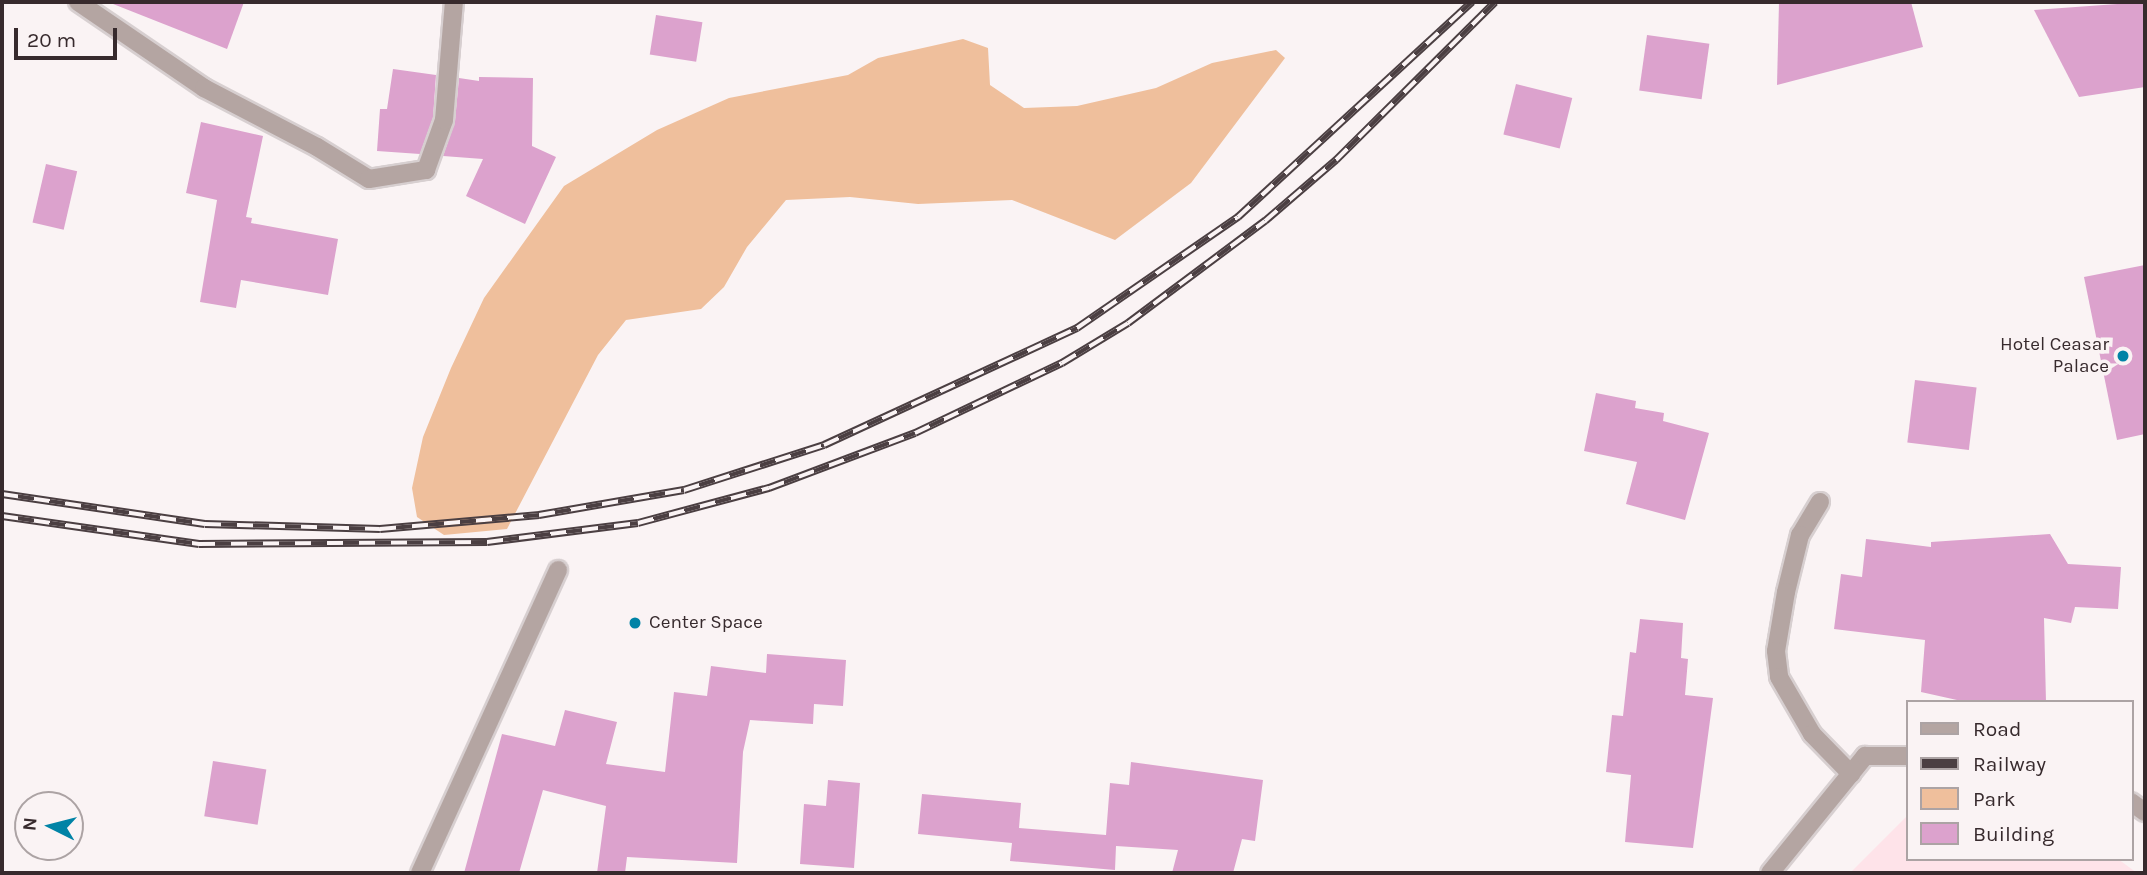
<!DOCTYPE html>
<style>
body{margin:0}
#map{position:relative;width:2147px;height:875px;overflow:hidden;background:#faf3f4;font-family:Karla,sans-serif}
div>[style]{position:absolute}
.built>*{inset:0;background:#fee3e9}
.green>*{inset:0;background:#efbf9c}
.building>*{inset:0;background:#dca2cd;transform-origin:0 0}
.roads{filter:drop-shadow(2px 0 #d7cfd0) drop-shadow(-2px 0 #d7cfd0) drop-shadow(0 2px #d7cfd0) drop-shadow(0 -2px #d7cfd0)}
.street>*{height:18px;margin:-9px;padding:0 9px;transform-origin:9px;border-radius:9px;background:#b4a5a2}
.rail>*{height:8px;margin-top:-4px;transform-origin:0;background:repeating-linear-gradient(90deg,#faf3f4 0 16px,#4b3f42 0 32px);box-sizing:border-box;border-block:2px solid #4b3f42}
.dots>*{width:19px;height:19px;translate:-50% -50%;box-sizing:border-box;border:4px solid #faf3f4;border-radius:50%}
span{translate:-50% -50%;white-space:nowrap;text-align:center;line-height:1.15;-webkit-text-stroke:7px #faf3f4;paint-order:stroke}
.poi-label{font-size:19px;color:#372a2d}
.right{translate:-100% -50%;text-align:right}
.left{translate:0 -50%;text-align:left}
.frame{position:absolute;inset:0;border:4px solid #372a2d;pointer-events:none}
.legend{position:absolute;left:1906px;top:700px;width:228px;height:161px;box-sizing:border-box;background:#faf3f4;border:2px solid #aca3a4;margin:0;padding:9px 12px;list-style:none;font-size:21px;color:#372a2d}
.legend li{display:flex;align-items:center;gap:14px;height:35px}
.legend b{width:35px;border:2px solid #aca3a4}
.north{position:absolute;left:14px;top:791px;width:70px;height:70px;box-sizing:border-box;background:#faf3f4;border:2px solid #aca3a4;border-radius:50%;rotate:276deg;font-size:19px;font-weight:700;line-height:28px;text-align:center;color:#372a2d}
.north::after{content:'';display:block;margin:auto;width:24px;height:32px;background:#0083a6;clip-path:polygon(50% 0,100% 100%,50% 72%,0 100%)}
.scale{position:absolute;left:14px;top:28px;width:103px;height:32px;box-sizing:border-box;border:4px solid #372a2d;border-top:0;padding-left:9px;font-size:21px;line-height:24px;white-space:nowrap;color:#372a2d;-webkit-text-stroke:5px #faf3f4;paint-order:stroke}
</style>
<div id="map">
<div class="built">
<div style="clip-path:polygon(1907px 816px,1907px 859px,2118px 859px,2137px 873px,1850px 873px)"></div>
</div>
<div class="green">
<div style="clip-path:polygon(963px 39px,988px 48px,990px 85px,1024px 108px,1077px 106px,1156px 88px,1212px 63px,1276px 50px,1285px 58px,1191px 183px,1115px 240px,1012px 200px,918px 204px,850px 197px,786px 200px,747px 247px,724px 287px,701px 309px,626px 320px,598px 355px,507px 529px,444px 535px,417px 517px,412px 488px,423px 437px,451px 368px,484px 298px,564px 186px,657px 130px,729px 98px,848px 75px,878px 58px)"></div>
</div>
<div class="building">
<div style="clip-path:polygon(108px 2px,244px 2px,227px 49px)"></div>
<div style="clip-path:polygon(1779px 2px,1911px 2px,1923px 47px,1777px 85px)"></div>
<div style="clip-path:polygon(2145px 2px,2145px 87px,2079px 97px,2034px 10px)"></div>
<div style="left:656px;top:15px;width:47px;height:40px;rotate:9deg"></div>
<div style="left:1647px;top:35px;width:63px;height:56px;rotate:8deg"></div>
<div style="clip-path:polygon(393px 69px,436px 75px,433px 118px,420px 154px,377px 151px,380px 109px,387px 109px)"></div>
<div style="clip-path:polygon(479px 77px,533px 78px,532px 146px,556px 157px,525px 224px,466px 196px,483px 159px,443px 156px,455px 121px,459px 78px,479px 81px)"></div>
<div style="left:1516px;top:84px;width:58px;height:52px;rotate:14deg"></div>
<div style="clip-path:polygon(201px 122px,263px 136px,246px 217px,252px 218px,251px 223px,338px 239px,328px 295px,241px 280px,236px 308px,200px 302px,217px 200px,186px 193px)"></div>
<div style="left:46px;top:164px;width:32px;height:60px;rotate:13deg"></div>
<div style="clip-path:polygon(2145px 265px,2145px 434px,2117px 440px,2084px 277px)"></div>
<div style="left:1915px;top:380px;width:62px;height:63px;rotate:7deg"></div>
<div style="clip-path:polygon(1596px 393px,1636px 401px,1635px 408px,1664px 413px,1663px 421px,1709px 433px,1685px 520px,1626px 504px,1637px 462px,1584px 451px)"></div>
<div style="clip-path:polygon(2050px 534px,2068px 564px,2121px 567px,2118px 609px,2075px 607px,2071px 623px,2044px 618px,2046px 702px,1966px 702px,1921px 692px,1925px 640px,1834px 629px,1841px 574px,1862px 577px,1866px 539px,1931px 547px,1931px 542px)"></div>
<div style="clip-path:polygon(1640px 619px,1683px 623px,1681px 658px,1688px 659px,1685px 695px,1713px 698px,1693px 848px,1625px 842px,1631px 775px,1606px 772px,1612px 715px,1623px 716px,1630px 652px,1636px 653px)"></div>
<div style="clip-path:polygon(767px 654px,846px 660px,843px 706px,814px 704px,813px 724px,750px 720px,743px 752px,737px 863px,627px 857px,625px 873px,597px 873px,606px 806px,543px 790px,519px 873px,464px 873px,502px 734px,555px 746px,565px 710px,617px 722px,606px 764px,665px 772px,674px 692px,707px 696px,711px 666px,766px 673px)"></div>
<div style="left:213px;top:761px;width:54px;height:56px;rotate:9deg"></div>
<div style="clip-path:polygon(1131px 762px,1263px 780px,1255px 841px,1242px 839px,1233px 873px,1172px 873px,1178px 850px,1116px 846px,1115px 870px,1010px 861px,1012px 843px,918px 834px,922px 794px,1021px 803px,1019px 828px,1106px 835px,1110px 783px,1129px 785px)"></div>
<div style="clip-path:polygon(828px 780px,860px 783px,854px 868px,800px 864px,804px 804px,826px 806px)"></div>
</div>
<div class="roads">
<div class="street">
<div style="left:78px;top:2px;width:153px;rotate:34.3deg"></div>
<div style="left:204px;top:88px;width:127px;rotate:27.6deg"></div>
<div style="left:317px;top:147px;width:61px;rotate:31.6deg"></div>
<div style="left:369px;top:179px;width:58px;rotate:-9deg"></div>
<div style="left:426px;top:170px;width:53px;rotate:-70.2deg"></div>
<div style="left:444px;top:120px;width:118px;rotate:-85.2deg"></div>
<div style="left:1820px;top:502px;width:39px;rotate:121deg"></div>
<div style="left:1800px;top:535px;width:59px;rotate:103.8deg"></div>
<div style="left:1786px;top:592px;width:60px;rotate:99.6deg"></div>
<div style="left:1776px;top:651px;width:26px;rotate:83deg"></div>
<div style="left:1779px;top:677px;width:66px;rotate:59.9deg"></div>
<div style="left:1812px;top:734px;width:56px;rotate:45.7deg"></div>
<div style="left:2131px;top:802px;width:17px;rotate:36deg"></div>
<div style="left:420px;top:873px;width:333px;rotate:-65.5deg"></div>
<div style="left:1770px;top:873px;width:151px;rotate:-50.9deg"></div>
<div style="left:1865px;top:756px;width:42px"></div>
</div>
</div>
<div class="rail">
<div style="left:2px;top:494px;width:205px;rotate:8.4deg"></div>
<div style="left:205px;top:524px;width:175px;rotate:1.6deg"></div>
<div style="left:380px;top:529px;width:160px;rotate:-5deg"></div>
<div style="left:539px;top:515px;width:147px;rotate:-9.8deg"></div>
<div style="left:684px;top:490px;width:147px;rotate:-17.8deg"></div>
<div style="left:824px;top:445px;width:279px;rotate:-24.8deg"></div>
<div style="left:1077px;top:328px;width:196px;rotate:-34.6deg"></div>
<div style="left:1238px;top:217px;width:318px;rotate:-42.6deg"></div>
<div style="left:2px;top:516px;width:199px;rotate:8.1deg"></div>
<div style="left:199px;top:544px;width:288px;rotate:-0.4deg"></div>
<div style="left:487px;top:542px;width:152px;rotate:-7.2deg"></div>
<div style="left:638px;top:523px;width:136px;rotate:-15deg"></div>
<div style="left:769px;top:488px;width:156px;rotate:-20.6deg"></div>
<div style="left:915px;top:433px;width:163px;rotate:-25.5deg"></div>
<div style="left:1062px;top:363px;width:77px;rotate:-31.2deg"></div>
<div style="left:1128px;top:323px;width:171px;rotate:-36.7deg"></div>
<div style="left:1265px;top:221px;width:94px;rotate:-40.7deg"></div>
<div style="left:1336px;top:160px;width:224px;rotate:-44.8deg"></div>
</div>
<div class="dots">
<div style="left:2123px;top:356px;background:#0083a6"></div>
<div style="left:635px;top:623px;background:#0083a6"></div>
</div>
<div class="poi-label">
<span class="right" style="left:2109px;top:356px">Hotel Ceasar<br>Palace</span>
<span class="left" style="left:649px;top:623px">Center Space</span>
</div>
<div class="frame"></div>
<ul class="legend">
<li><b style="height:9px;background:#b4a5a2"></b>Road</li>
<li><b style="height:9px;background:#4b3f42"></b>Railway</li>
<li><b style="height:19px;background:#efbf9c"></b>Park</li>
<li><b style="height:19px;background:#dca2cd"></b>Building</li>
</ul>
<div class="north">N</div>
<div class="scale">20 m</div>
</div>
